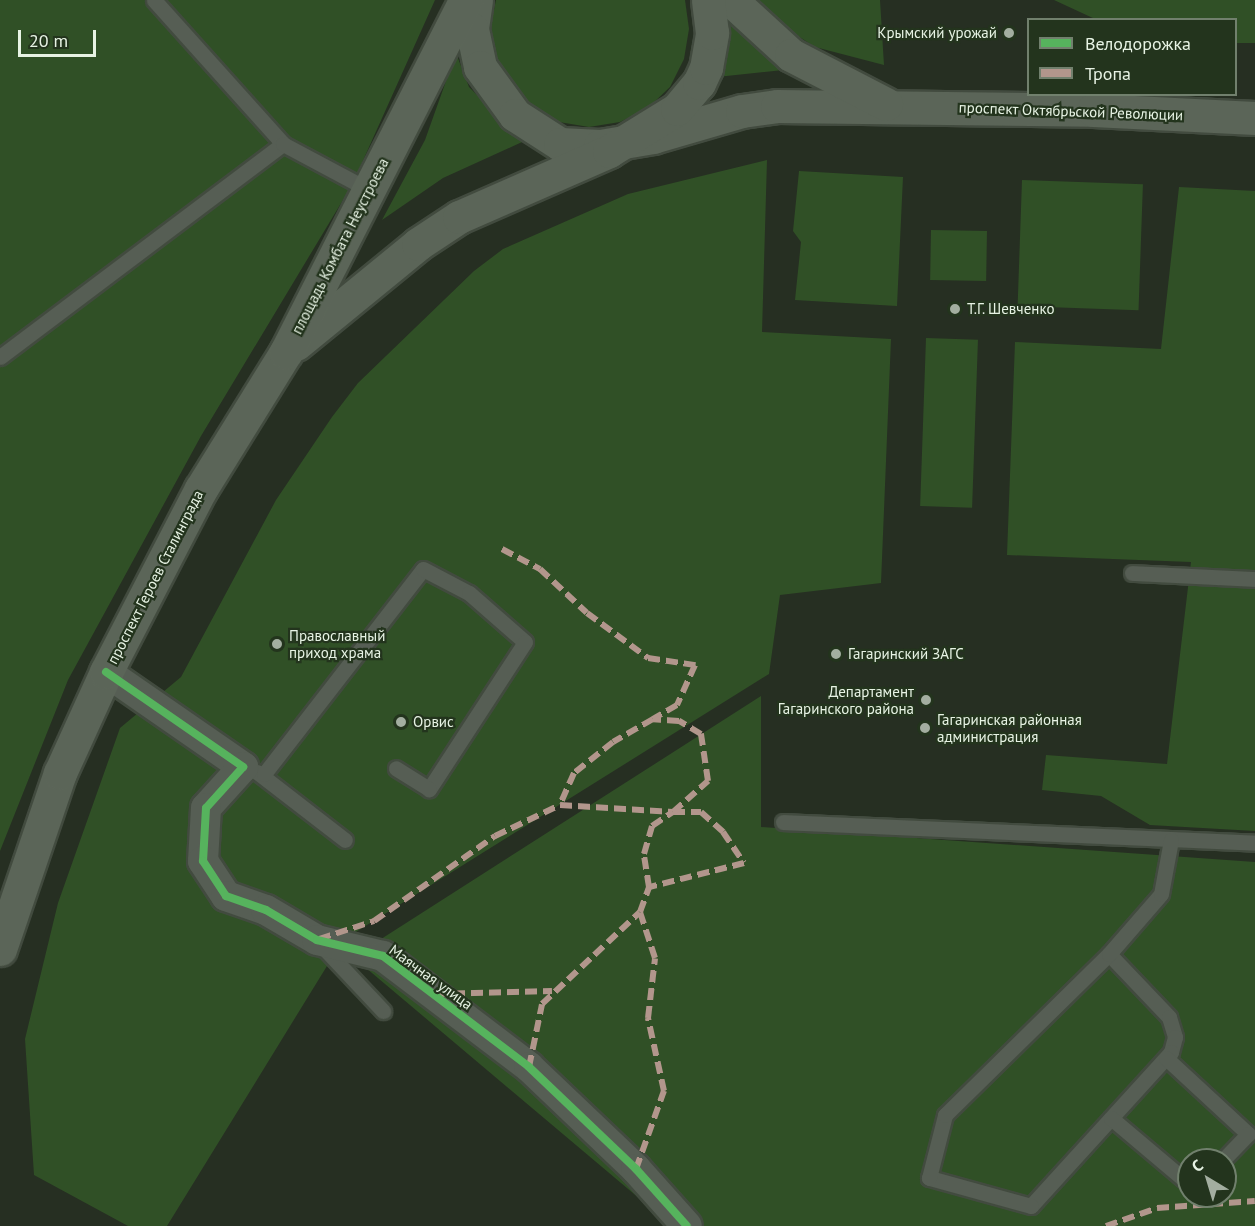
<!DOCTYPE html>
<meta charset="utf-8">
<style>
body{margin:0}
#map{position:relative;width:1255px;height:1226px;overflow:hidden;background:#262f22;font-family:"PT Sans",sans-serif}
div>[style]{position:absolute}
.green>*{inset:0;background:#305026;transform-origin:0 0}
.roads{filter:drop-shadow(2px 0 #424b3f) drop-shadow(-2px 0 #424b3f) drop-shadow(0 2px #424b3f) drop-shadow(0 -2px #424b3f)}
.service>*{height:15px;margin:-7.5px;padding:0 7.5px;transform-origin:7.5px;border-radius:7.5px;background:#565e54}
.minor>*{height:30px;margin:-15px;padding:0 15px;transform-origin:15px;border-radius:15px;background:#565e54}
.primary>*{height:33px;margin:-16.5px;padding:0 16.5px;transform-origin:16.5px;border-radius:16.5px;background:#5b6558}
.quiet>*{height:6px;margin-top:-3px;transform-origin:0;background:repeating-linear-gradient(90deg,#b2968c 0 12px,transparent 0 18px)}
.cycleway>*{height:8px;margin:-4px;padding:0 4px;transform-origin:4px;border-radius:4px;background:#56b35d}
.dots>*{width:16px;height:16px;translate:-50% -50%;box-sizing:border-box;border:3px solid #23341d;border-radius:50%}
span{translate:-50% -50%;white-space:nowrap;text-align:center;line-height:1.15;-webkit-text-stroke:4.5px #23341d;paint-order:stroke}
.poi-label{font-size:15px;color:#e7f3e4}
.right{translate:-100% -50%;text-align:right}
.left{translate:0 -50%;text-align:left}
.street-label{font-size:15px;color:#e7f3e4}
.legend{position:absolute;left:1027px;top:18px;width:210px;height:78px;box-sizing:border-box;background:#23341d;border:2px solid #71806d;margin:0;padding:8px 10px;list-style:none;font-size:18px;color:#e7f3e4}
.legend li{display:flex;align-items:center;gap:12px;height:30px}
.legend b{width:30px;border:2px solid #71806d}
.north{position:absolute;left:1177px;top:1148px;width:60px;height:60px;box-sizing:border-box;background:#23341d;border:2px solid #71806d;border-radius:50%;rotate:322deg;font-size:16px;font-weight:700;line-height:24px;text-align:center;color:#e7f3e4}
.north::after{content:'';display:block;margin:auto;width:21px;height:27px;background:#a3aea0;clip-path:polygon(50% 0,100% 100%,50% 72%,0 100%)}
.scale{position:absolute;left:18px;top:30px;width:78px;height:27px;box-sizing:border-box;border:3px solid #e7f3e4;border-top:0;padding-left:8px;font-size:18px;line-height:21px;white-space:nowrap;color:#e7f3e4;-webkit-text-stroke:4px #23341d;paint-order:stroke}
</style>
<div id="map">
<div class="green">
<div style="clip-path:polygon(0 0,435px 0,352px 185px,201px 436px,68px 680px,0 851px)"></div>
<div style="clip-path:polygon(496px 0,685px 0,689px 29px,684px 59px,670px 87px,648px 108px,620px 122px,589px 127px,559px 122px,531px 108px,509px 86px,495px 59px,491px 24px)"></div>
<div style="clip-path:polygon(753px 0,880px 0,884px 65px,815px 47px,770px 18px)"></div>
<div style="clip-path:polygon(1054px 0,1255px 0,1255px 43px,1236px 43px,1236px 20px,1095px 19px)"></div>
<div style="clip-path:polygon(725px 18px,755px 46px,793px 69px,717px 77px)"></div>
<div style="clip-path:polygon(456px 53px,469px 87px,498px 116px,533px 137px,443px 178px,382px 220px,425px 140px)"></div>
<div style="clip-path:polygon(767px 160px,762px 332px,891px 339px,881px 583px,780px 595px,769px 674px,343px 940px,167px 1226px,128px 1226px,34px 1175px,25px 1039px,58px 903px,120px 728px,181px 677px,276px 500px,332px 417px,358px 383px,474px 271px,503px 249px,628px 194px)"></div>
<div style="clip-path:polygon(799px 171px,903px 177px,897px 306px,795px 300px,801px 242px,793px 231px)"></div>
<div style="left:1022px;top:180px;width:121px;height:126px;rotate:2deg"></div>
<div style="clip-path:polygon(1179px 187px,1255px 191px,1255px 831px,1150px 825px,1101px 796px,1042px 790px,1046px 755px,1167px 764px,1191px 562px,1007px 555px,1015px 342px,1161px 349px)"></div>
<div style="left:931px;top:230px;width:56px;height:50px;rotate:1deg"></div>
<div style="left:926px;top:338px;width:52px;height:168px;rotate:2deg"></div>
<div style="clip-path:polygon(evenodd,761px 696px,761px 827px,1255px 862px,1255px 1226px,672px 1226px,353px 957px,761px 696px,1189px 1160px,1225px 1160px,1225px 1196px,1189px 1196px,1189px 1160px)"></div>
</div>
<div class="roads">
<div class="service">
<div style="left:154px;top:0;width:193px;rotate:48.1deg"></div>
<div style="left:0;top:357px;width:354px;rotate:-37deg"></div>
<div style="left:283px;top:144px;width:98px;rotate:28.1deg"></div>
<div style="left:1132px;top:573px;width:123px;rotate:2.8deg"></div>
<div style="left:257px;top:772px;width:111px;rotate:37.7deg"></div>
<div style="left:264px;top:774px;width:259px;rotate:-52.2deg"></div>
<div style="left:423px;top:569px;width:52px;rotate:27.6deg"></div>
<div style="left:469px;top:593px;width:74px;rotate:41.2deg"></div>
<div style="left:525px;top:642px;width:176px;rotate:123.1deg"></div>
<div style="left:429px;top:789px;width:39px;rotate:-148deg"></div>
<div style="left:783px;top:822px;width:472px;rotate:2.5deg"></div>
<div style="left:323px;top:947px;width:88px;rotate:46.8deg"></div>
<div style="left:1109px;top:954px;width:87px;rotate:46.4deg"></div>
<div style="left:1169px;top:1017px;width:21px;rotate:73deg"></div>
<div style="left:1175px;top:1037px;width:16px;rotate:105deg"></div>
<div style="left:1171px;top:1052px;width:208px;rotate:132.3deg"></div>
<div style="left:1031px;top:1206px;width:106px;rotate:-164.6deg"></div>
<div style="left:929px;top:1178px;width:65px;rotate:-75.7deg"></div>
<div style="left:945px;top:1115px;width:230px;rotate:-44.5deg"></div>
<div style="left:1109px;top:954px;width:79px;rotate:-49.1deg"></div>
<div style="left:1161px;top:894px;width:55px;rotate:-79.5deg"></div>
<div style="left:1166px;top:1058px;width:112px;rotate:42.8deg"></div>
<div style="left:1248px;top:1134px;width:36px;rotate:134deg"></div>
<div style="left:1111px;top:1118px;width:102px;rotate:40.2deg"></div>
</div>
<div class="minor">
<div style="left:106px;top:672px;width:167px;rotate:34.7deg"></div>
<div style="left:243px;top:767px;width:55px;rotate:132.1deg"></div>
<div style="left:206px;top:808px;width:53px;rotate:93.2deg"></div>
<div style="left:203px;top:861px;width:42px;rotate:56.7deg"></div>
<div style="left:226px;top:896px;width:42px;rotate:19.3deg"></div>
<div style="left:266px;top:910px;width:59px;rotate:30.5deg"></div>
<div style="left:317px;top:940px;width:68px;rotate:13.6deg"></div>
<div style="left:383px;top:956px;width:183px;rotate:37.2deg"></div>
<div style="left:529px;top:1067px;width:148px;rotate:43.6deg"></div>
<div style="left:636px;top:1169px;width:76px;rotate:48.2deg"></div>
</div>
<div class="primary">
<div style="left:476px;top:0;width:29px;rotate:98deg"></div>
<div style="left:472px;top:29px;width:39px;rotate:78deg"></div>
<div style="left:480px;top:67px;width:59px;rotate:53.9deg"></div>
<div style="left:515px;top:115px;width:54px;rotate:32.8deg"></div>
<div style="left:560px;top:144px;width:40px;rotate:2.9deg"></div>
<div style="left:600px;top:146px;width:54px;rotate:-9.6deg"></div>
<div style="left:653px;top:137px;width:93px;rotate:-16.3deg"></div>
<div style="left:742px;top:111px;width:35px;rotate:-8deg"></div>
<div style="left:777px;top:106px;width:316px;rotate:0.7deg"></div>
<div style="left:1093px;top:110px;width:162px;rotate:2.8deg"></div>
<div style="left:731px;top:0;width:81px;rotate:42.5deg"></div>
<div style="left:791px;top:55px;width:107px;rotate:27.3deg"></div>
<div style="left:296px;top:344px;width:158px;rotate:-39.3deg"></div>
<div style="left:418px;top:244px;width:49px;rotate:-33.4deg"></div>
<div style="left:459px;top:217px;width:164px;rotate:-23.7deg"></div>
<div style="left:609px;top:151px;width:80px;rotate:-31.7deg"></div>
<div style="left:677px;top:109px;width:34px;rotate:-50deg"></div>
<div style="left:699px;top:83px;width:17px;rotate:-65deg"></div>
<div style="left:706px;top:68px;width:36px;rotate:-80deg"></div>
<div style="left:712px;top:33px;width:33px;rotate:-97deg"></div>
<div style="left:0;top:949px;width:186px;rotate:-71.2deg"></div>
<div style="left:60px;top:773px;width:111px;rotate:-65.5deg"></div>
<div style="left:106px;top:672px;width:206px;rotate:-62.6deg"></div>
<div style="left:201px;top:489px;width:161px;rotate:-58.2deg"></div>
<div style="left:286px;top:352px;width:395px;rotate:-63deg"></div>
</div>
</div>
<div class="quiet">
<div style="left:502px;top:549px;width:43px;rotate:27.8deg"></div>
<div style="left:540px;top:569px;width:64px;rotate:43.1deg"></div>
<div style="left:587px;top:613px;width:76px;rotate:36.4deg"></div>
<div style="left:648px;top:658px;width:48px;rotate:8.5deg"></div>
<div style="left:695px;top:665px;width:44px;rotate:114.2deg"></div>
<div style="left:677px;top:705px;width:28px;rotate:150deg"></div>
<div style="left:673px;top:812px;width:28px"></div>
<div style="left:701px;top:812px;width:30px;rotate:42deg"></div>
<div style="left:723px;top:832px;width:37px;rotate:56deg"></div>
<div style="left:744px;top:863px;width:98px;rotate:165.8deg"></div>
<div style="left:649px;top:887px;width:33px;rotate:-99deg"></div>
<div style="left:644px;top:854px;width:29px;rotate:-74deg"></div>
<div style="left:652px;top:826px;width:25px;rotate:-34deg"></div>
<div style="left:319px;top:939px;width:58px;rotate:-18.1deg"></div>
<div style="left:374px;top:921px;width:148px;rotate:-35.1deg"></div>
<div style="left:495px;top:836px;width:72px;rotate:-25.5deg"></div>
<div style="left:560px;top:805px;width:113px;rotate:3.5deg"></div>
<div style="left:673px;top:812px;width:47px;rotate:-41.5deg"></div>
<div style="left:708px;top:781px;width:48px;rotate:-98.5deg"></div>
<div style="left:701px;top:734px;width:26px;rotate:-149deg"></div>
<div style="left:679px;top:721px;width:26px;rotate:-176deg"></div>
<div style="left:653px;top:719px;width:46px;rotate:150.1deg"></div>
<div style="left:613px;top:742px;width:50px;rotate:141.5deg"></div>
<div style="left:574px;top:773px;width:35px;rotate:114deg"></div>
<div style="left:435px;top:994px;width:117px;rotate:-1.5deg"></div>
<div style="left:529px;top:1067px;width:64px;rotate:-78.3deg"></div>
<div style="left:542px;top:1004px;width:134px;rotate:-43.2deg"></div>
<div style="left:640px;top:912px;width:27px;rotate:-70deg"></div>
<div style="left:636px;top:1169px;width:83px;rotate:-70.3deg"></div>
<div style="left:664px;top:1091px;width:75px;rotate:-102.4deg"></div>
<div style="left:648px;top:1018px;width:60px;rotate:-83.3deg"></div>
<div style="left:655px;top:958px;width:48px;rotate:-108.1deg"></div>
<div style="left:1106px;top:1226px;width:54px;rotate:-19.4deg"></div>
<div style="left:1157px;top:1208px;width:98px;rotate:-4.1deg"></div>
</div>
<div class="cycleway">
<div style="left:106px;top:672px;width:167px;rotate:34.7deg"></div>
<div style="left:243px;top:767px;width:55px;rotate:132.1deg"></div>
<div style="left:206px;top:808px;width:53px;rotate:93.2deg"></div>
<div style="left:203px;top:861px;width:42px;rotate:56.7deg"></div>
<div style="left:226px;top:896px;width:42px;rotate:19.3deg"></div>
<div style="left:266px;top:910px;width:59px;rotate:30.5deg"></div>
<div style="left:317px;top:940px;width:68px;rotate:13.6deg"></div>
<div style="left:383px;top:956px;width:183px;rotate:37.2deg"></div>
<div style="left:529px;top:1067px;width:148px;rotate:43.6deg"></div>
<div style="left:636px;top:1169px;width:76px;rotate:48.2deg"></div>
</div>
<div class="dots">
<div style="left:1009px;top:33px;background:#a3aea0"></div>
<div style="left:955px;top:309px;background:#a3aea0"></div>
<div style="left:277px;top:644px;background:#a3aea0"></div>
<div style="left:836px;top:654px;background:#a3aea0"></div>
<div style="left:926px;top:700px;background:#a3aea0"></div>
<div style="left:401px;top:722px;background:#a3aea0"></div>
<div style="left:925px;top:728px;background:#a3aea0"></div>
</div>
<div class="poi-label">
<span class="right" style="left:997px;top:33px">Крымский урожай</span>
<span class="left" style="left:967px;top:309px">Т.Г. Шевченко</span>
<span class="left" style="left:289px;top:644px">Православный<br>приход храма</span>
<span class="left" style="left:848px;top:654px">Гагаринский ЗАГС</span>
<span class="right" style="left:914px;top:700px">Департамент<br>Гагаринского района</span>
<span class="left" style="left:937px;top:728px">Гагаринская районная<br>администрация</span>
<span class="left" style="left:413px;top:722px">Орвис</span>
</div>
<div class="street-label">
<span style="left:1071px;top:111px;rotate:2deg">проспект Октябрьской Революции</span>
<span style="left:340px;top:246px;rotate:-63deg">площадь Комбата Неустроева</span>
<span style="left:155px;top:577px;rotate:-63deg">проспект Героев Сталинграда</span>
<span style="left:431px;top:977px;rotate:36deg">Маячная улица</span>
</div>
<ul class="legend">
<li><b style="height:8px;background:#56b35d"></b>Велодорожка</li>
<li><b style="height:8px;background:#b2968c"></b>Тропа</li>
</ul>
<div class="north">С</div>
<div class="scale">20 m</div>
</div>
